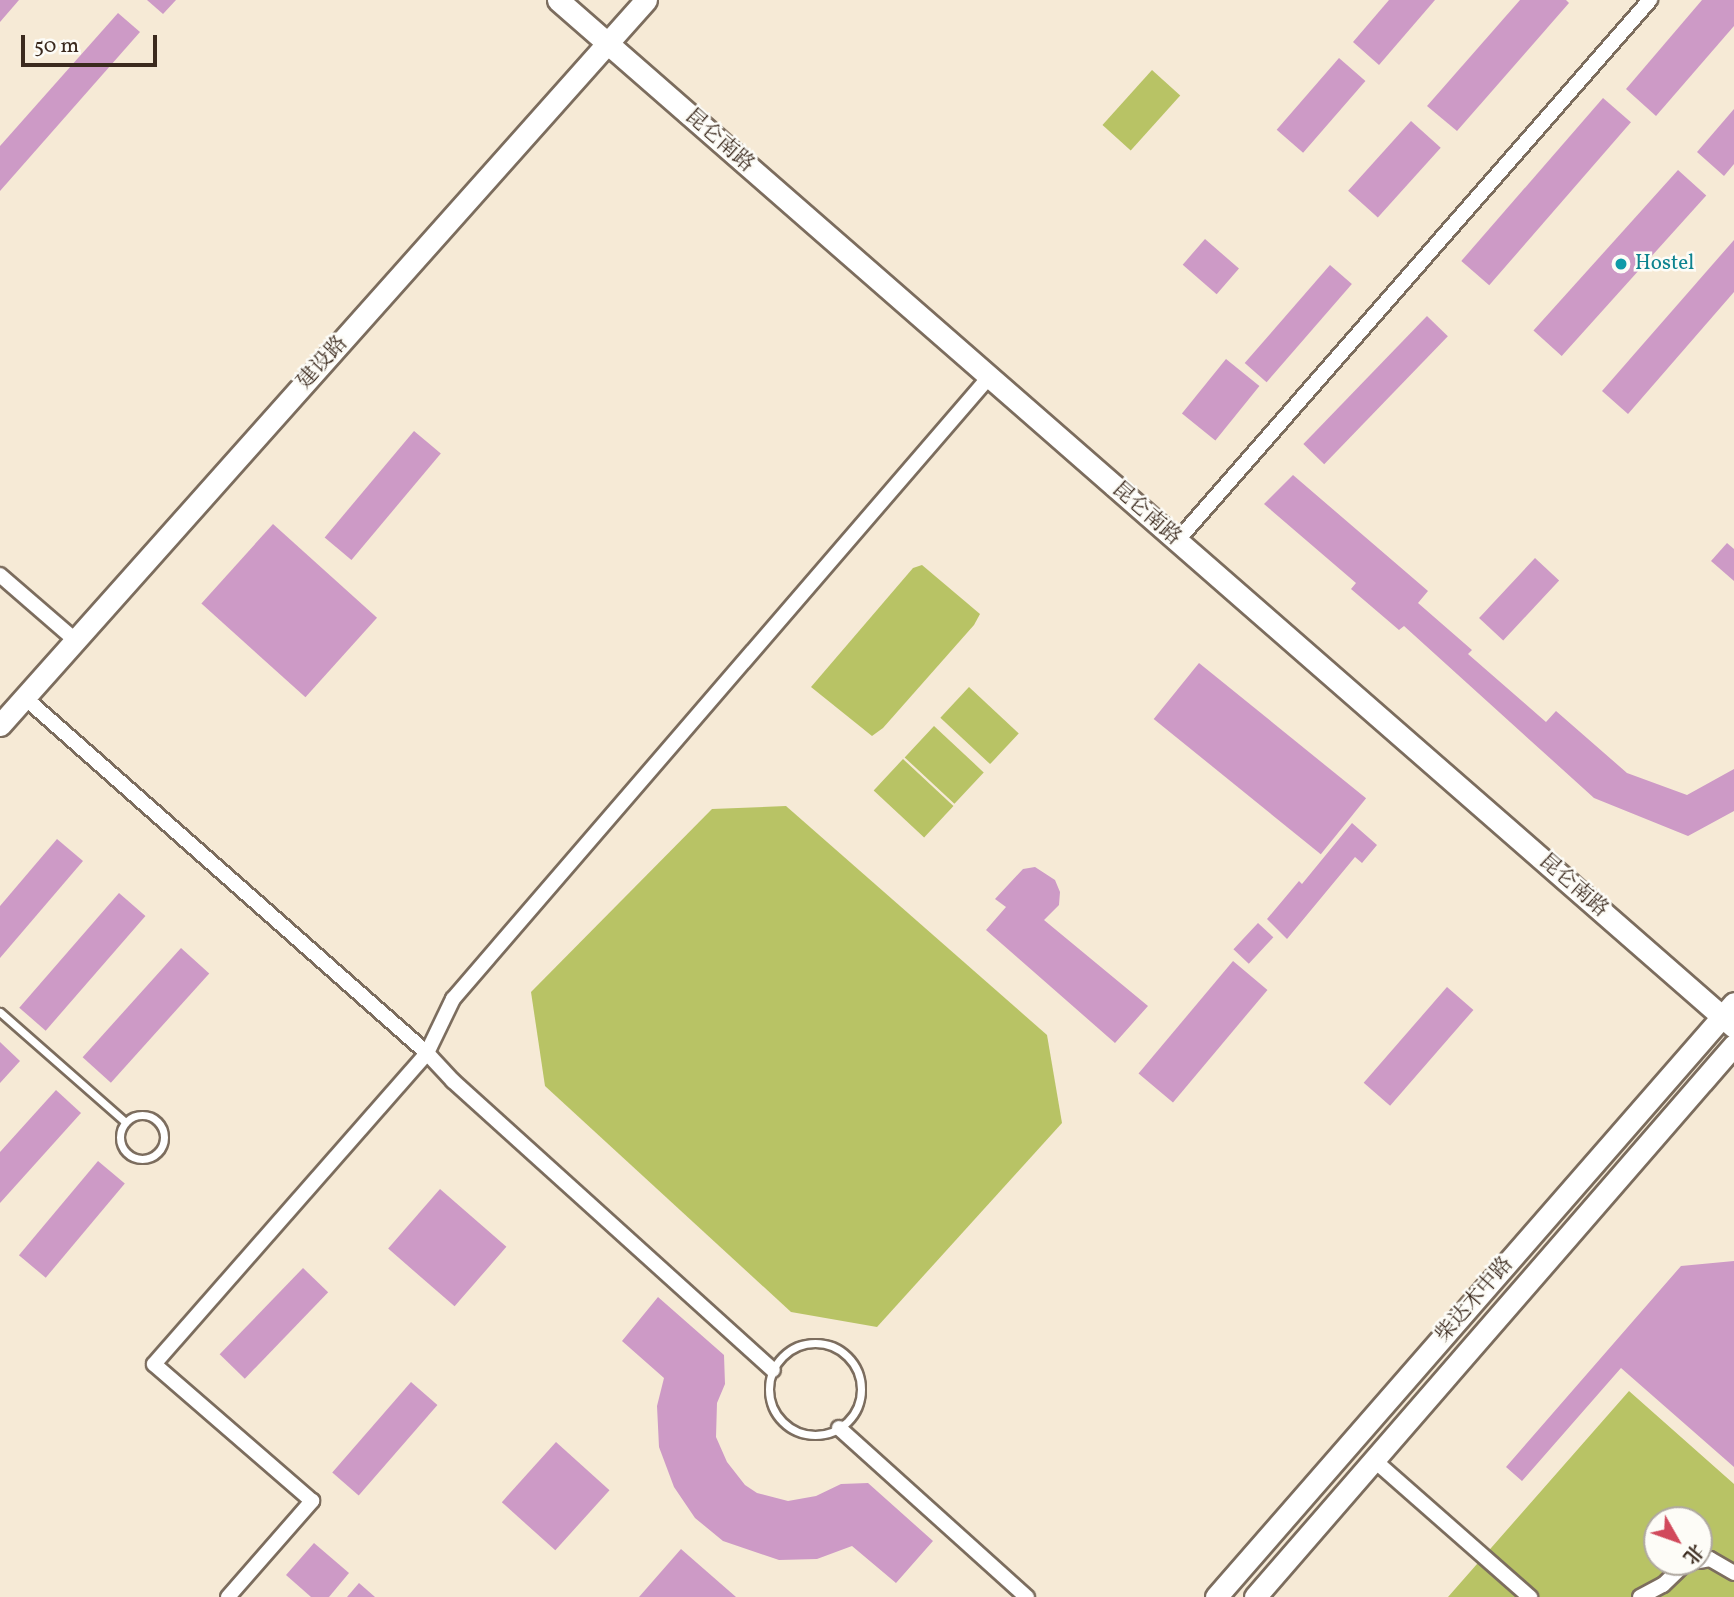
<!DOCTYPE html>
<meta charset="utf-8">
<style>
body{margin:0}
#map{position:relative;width:1734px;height:1597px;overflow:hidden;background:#f6ead6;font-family:Vollkorn,"Noto Serif SC",serif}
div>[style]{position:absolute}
.green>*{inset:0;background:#b8c365;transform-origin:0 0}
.building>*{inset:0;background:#cd9ac6;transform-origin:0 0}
.roads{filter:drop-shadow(2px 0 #7c6d5e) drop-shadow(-2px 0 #7c6d5e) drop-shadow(0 2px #7c6d5e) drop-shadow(0 -2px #7c6d5e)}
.lane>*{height:7px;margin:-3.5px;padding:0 3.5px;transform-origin:3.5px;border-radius:3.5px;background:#fff}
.lane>.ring{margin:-3.5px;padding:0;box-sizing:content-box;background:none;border:7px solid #fff;border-radius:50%}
.street>*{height:14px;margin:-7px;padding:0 7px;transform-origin:7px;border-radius:7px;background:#fff}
.secondary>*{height:21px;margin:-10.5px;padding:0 10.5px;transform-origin:10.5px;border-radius:10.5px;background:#fff}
.dots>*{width:19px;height:19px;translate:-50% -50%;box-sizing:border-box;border:4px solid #fdfcf7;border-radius:50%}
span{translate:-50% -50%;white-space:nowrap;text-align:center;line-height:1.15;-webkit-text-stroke:5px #fdfcf7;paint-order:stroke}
.street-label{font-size:21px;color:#3b2a1e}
.culture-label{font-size:21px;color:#0d838f}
.left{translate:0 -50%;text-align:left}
.north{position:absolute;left:1643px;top:1506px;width:70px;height:70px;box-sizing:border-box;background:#fdfcf7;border:2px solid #afa8a0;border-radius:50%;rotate:130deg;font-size:19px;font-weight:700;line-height:28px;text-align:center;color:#3b2a1e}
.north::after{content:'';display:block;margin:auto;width:24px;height:32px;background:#d1495b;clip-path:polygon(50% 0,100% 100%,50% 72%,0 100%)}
.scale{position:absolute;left:21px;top:35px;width:136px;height:32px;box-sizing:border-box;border:4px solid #3b2a1e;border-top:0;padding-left:9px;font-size:21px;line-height:24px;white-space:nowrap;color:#3b2a1e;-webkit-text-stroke:5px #fdfcf7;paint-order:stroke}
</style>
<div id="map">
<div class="green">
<div style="left:1152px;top:70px;width:38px;height:74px;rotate:42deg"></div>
<div style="clip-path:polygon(922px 565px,980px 614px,974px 625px,883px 728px,872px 736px,811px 687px,913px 568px)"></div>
<div style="left:969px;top:687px;width:68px;height:42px;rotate:43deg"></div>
<div style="left:934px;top:726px;width:68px;height:43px;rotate:43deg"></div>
<div style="left:903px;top:759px;width:69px;height:43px;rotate:43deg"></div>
<div style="clip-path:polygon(786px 806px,1047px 1035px,1062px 1123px,877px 1327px,791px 1312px,545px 1086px,531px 992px,712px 809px)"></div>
<div style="clip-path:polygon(evenodd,1629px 1391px,1734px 1484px,1734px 1597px,1448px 1597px,1629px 1391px,1657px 1520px,1699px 1520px,1699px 1562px,1657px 1562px,1657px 1520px)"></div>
</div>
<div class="building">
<div style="clip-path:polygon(0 0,19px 0,0 22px)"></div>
<div style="clip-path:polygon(147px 0,176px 0,163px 14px)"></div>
<div style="clip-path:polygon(1389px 0,1435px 0,1379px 65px,1353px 42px)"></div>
<div style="clip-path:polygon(1520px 0,1566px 0,1569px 3px,1457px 131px,1427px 106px)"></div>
<div style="clip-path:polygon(1702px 0,1734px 0,1734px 26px,1656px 116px,1626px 89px)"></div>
<div style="clip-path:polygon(118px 13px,140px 32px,0 191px,0 146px)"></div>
<div style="left:1339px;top:58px;width:35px;height:95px;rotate:41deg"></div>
<div style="left:1603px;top:98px;width:37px;height:216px;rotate:41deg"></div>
<div style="clip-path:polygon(1734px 109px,1734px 164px,1724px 176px,1697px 152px)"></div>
<div style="left:1411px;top:121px;width:40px;height:94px;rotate:42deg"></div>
<div style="left:1678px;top:170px;width:38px;height:216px;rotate:42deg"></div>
<div style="left:1205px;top:239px;width:45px;height:34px;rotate:41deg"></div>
<div style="clip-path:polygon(1734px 240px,1734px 292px,1628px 414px,1602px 391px)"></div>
<div style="left:1330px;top:265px;width:29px;height:130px;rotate:41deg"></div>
<div style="left:1427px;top:316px;width:29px;height:178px;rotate:44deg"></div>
<div style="left:1226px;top:359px;width:43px;height:70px;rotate:39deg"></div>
<div style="left:414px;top:431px;width:35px;height:139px;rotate:40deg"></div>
<div style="clip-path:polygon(1293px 475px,1428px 591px,1418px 603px,1472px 650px,1468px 654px,1546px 722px,1556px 711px,1627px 773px,1687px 795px,1734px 769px,1734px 811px,1688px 836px,1594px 798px,1404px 626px,1399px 630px,1351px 589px,1356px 583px,1264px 504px)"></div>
<div style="left:273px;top:524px;width:140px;height:107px;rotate:42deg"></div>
<div style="clip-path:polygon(1727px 543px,1734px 549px,1734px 581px,1711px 561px)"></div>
<div style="left:1535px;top:558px;width:33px;height:82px;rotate:43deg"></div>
<div style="left:1199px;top:663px;width:215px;height:72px;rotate:39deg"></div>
<div style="clip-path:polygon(1352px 823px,1377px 845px,1362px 863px,1355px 857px,1287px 939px,1267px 919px,1299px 881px,1302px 884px)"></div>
<div style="clip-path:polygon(57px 839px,83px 861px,0 958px,0 906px)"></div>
<div style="clip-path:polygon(1035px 867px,1055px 880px,1060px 892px,1059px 905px,1044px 920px,1148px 1006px,1115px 1043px,986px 930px,1006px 907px,995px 899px,1023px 869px)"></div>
<div style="left:119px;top:893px;width:35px;height:152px;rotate:41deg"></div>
<div style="left:1258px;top:923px;width:21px;height:36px;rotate:43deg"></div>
<div style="left:181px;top:948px;width:38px;height:147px;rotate:42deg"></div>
<div style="left:1233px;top:961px;width:45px;height:147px;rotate:40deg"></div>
<div style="left:1447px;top:987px;width:35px;height:127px;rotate:41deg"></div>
<div style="clip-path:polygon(0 1042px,20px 1061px,0 1083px)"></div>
<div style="clip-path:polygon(56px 1090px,81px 1113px,0 1203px,0 1152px)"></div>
<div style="left:98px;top:1161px;width:35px;height:123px;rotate:40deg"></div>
<div style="left:440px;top:1189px;width:88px;height:79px;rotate:41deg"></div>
<div style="clip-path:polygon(1734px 1261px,1734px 1467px,1621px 1368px,1522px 1481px,1506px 1467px,1681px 1266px)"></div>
<div style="left:303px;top:1268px;width:35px;height:120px;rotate:44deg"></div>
<div style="clip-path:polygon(658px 1297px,724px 1355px,725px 1384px,717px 1403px,716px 1437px,727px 1462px,745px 1485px,757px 1493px,788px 1501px,816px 1496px,841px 1484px,868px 1483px,933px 1541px,896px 1583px,852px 1546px,817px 1559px,779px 1560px,723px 1541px,695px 1518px,674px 1487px,659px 1447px,657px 1406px,664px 1378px,622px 1341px)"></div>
<div style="left:411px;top:1382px;width:35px;height:120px;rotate:41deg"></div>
<div style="left:556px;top:1442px;width:72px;height:81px;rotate:42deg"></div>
<div style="clip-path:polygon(314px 1543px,349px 1573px,329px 1597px,311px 1597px,286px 1575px)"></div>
<div style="clip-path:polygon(681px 1549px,736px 1597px,639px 1597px)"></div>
<div style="clip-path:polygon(359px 1583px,375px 1597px,347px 1597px)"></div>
</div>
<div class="roads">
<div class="lane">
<div style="left:0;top:1012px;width:167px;rotate:41.3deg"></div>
<div class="ring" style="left:120px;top:1115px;width:37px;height:37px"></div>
<div class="ring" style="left:769px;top:1343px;width:85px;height:85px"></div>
</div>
<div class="street">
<div style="left:1177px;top:541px;width:719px;rotate:-48.84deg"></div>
<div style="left:0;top:575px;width:99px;rotate:40.9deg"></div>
<div style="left:24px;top:697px;width:538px;rotate:41.46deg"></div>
<div style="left:427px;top:1053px;width:38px;rotate:47deg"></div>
<div style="left:453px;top:1081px;width:431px;rotate:42.1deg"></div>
<div style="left:839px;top:1428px;width:253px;rotate:42deg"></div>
<div style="left:1374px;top:1460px;width:208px;rotate:41.3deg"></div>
<div style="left:1699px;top:1561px;width:11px;rotate:-10deg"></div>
<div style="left:1710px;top:1559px;width:28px;rotate:30deg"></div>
<div style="left:228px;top:1597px;width:128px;rotate:-48.8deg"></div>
<div style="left:312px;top:1501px;width:209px;rotate:-139.1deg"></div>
<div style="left:154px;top:1364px;width:414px;rotate:-48.7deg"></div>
<div style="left:427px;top:1053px;width:60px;rotate:-64.3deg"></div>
<div style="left:453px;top:999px;width:822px;rotate:-49.24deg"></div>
<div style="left:1640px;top:1597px;width:26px;rotate:-28deg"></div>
<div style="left:1663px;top:1585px;width:32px;rotate:-44deg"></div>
<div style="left:1686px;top:1563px;width:6px;rotate:-9deg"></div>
</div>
<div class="secondary">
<div style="left:558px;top:0;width:1561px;rotate:41.13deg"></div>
<div style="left:0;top:725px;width:971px;rotate:-48.3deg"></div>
<div style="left:1216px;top:1597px;width:788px;rotate:-48.91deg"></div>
<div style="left:1255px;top:1597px;width:731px;rotate:-49.05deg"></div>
</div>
</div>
<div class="dots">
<div style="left:1621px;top:264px;background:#0f9aa8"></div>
</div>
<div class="street-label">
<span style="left:719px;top:141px;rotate:41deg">昆仑南路</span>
<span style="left:323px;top:363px;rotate:-48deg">建设路</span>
<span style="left:1146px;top:514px;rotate:41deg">昆仑南路</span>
<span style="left:1573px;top:886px;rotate:41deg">昆仑南路</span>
<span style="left:1475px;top:1300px;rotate:-49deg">柴达木中路</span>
</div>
<div class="culture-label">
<span class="left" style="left:1635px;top:264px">Hostel</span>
</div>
<div class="north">北</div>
<div class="scale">50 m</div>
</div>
